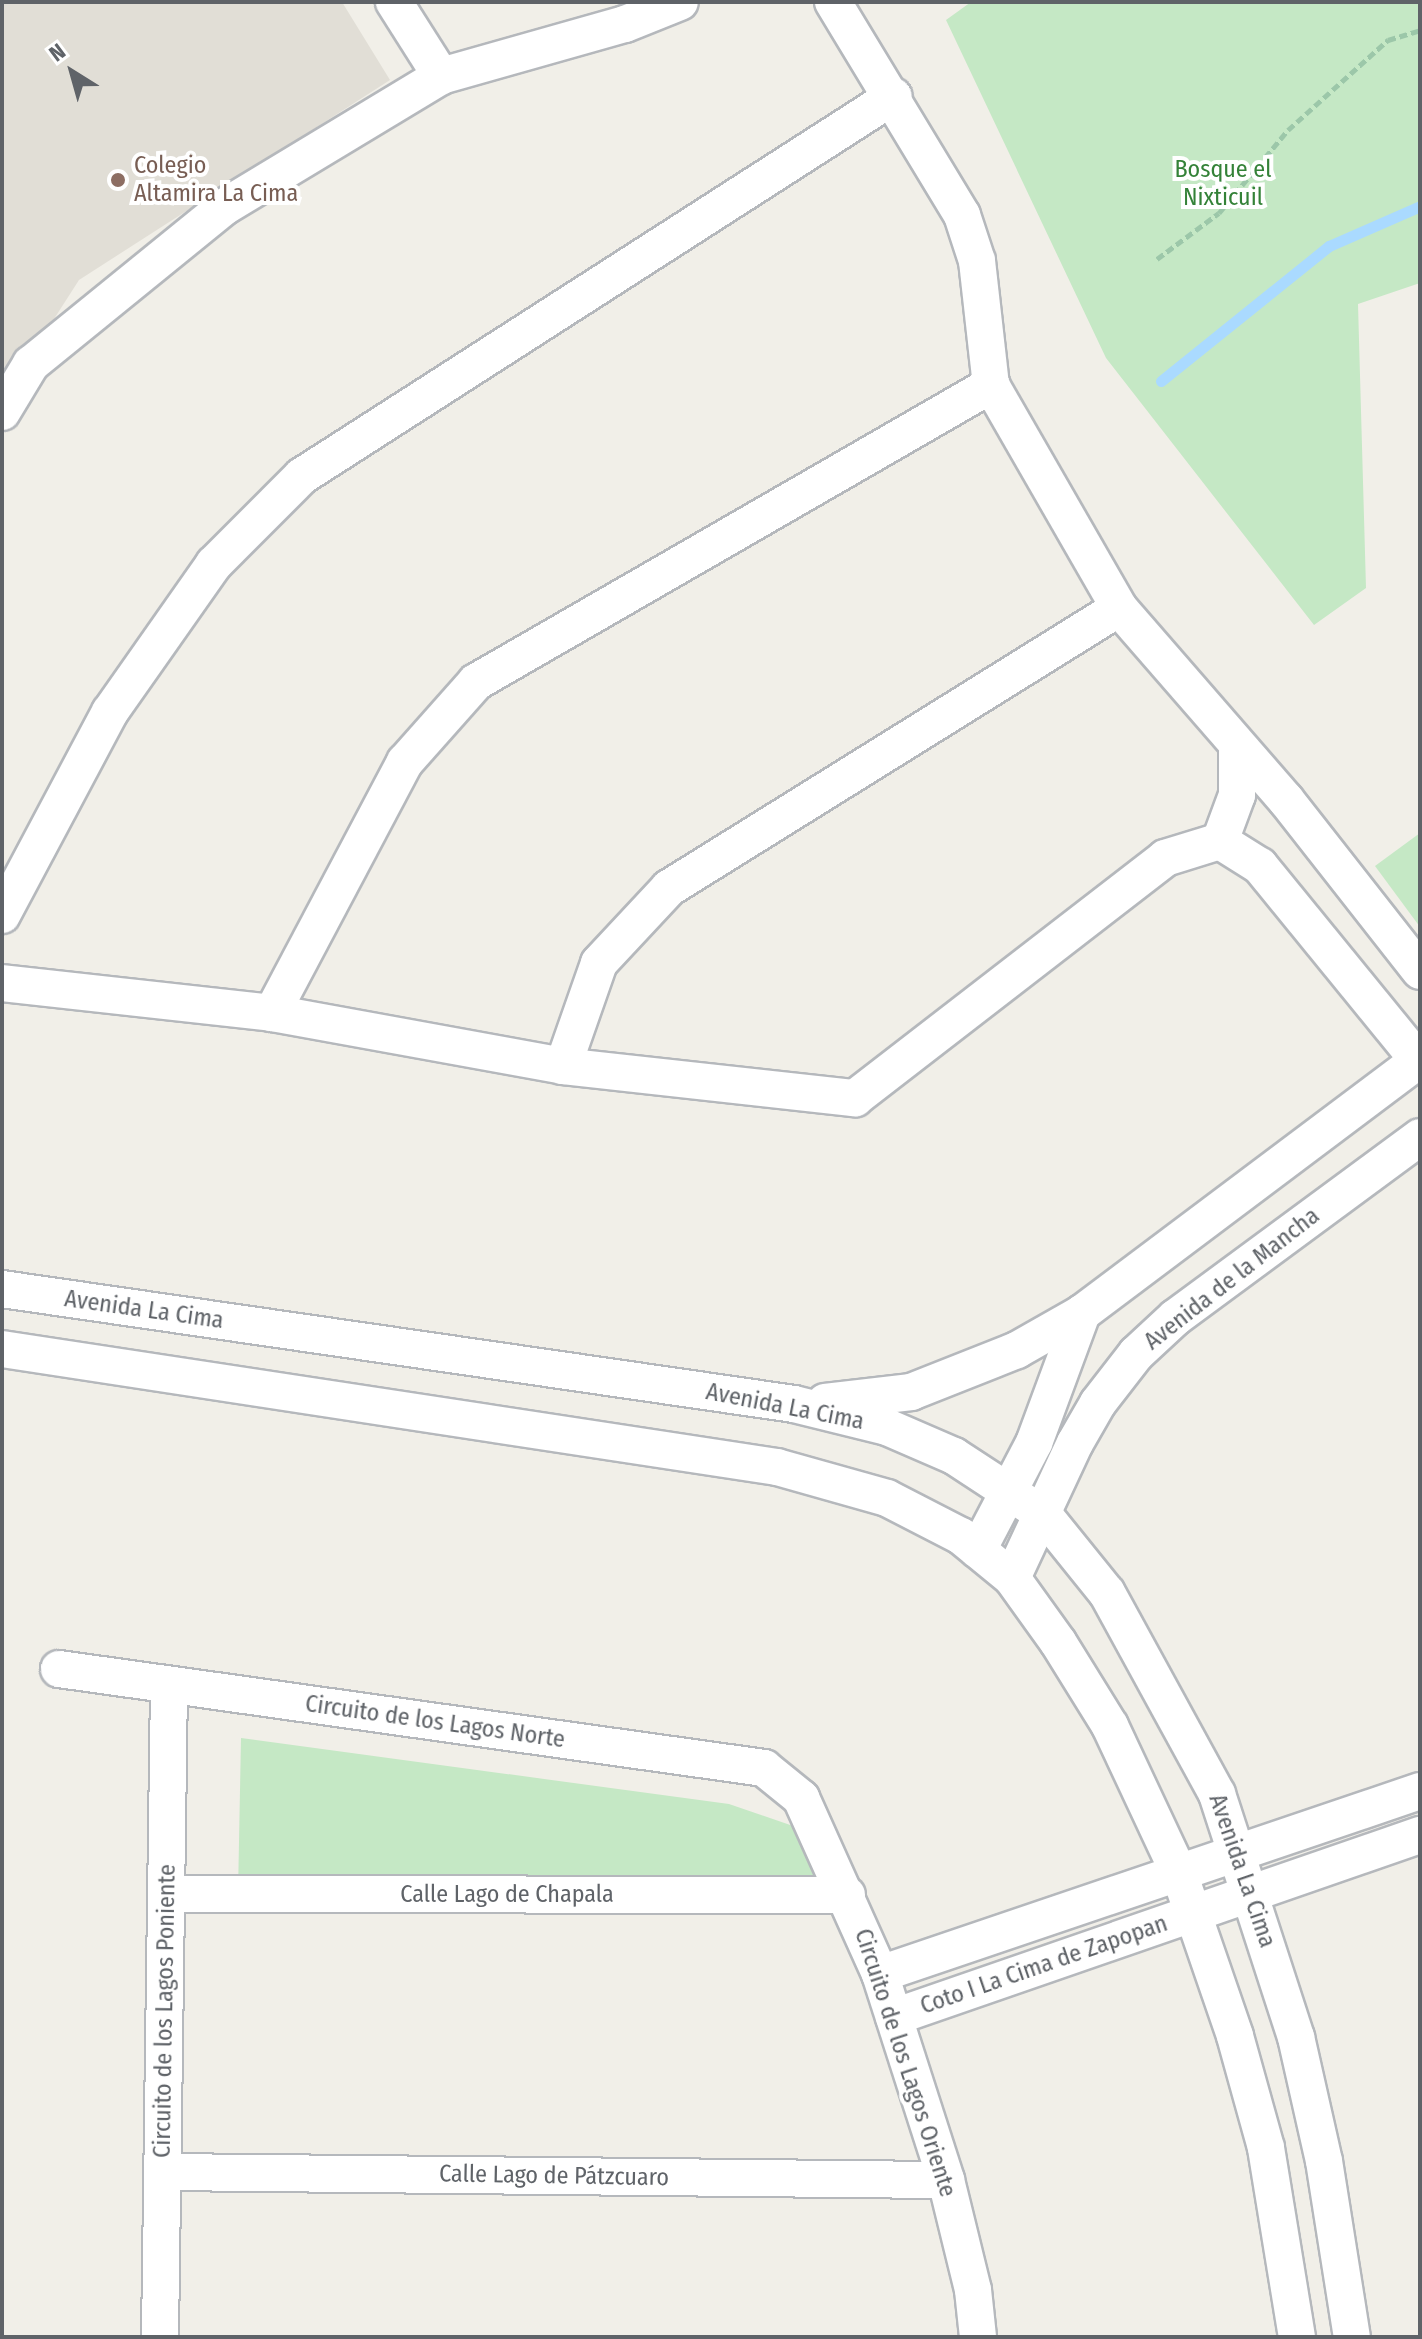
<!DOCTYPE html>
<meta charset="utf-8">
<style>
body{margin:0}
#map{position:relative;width:1422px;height:2339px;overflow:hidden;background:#f1efe8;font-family:"Fira Sans Condensed",sans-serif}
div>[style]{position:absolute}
.education>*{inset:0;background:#e1ded6}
.green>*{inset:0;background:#c5e8c5}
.stream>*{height:11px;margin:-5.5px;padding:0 5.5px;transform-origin:5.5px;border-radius:5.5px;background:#aadaff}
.path>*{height:5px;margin-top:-2.5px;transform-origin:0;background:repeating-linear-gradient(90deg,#9cc7a9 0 8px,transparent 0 12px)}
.roads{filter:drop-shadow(2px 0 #b5b8bc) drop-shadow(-2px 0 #b5b8bc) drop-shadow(0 2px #b5b8bc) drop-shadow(0 -2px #b5b8bc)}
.street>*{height:36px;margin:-18px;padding:0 18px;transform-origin:18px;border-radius:18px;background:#fff}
.dots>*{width:22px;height:22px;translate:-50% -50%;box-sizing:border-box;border:4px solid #fff;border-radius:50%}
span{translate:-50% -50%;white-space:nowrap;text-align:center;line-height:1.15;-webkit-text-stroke:8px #fff;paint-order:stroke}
.education-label{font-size:24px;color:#785e54}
.left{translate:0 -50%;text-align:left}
.park-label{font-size:24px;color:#348238}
.street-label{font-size:24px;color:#5f6368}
.frame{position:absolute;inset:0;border:4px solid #5f6368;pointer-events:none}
.north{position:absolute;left:32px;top:32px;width:80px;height:80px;-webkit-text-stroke:6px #fff;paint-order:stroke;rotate:323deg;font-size:22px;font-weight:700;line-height:32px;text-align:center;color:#5f6368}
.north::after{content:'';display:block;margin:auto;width:28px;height:36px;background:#5f6368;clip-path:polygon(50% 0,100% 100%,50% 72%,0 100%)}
</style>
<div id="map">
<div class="education">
<div style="clip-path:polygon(2px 2px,342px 2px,390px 80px,79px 280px,2px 400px)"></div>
</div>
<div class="green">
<div style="clip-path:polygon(971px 2px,1420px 2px,1420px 283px,1358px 304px,1366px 588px,1314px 625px,1106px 358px,946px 20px)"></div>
<div style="clip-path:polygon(1420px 833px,1420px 927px,1375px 866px)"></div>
<div style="clip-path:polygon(241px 1738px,729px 1804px,796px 1827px,847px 1895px,238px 1894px)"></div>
</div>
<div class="stream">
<div style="left:1161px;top:381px;width:216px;rotate:-38.8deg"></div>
<div style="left:1329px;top:246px;width:99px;rotate:-23.7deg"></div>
</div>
<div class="path">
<div style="left:1157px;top:259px;width:77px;rotate:-36.6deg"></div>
<div style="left:1219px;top:213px;width:108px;rotate:-50.3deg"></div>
<div style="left:1288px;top:130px;width:135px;rotate:-42deg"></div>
<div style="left:1388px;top:40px;width:34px;rotate:-17deg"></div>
</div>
<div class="roads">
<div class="street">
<div style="left:394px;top:2px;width:88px;rotate:57.6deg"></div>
<div style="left:833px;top:2px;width:249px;rotate:58.8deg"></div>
<div style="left:962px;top:215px;width:48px;rotate:71.9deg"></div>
<div style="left:977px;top:261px;width:125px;rotate:83.6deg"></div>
<div style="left:991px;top:385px;width:257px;rotate:60.1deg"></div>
<div style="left:1119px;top:608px;width:254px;rotate:49deg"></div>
<div style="left:1286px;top:800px;width:217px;rotate:51.9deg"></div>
<div style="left:2px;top:412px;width:56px;rotate:-58.9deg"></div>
<div style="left:31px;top:364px;width:249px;rotate:-39.1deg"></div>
<div style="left:224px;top:207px;width:253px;rotate:-31.1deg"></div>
<div style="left:441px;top:76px;width:191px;rotate:-15.8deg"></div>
<div style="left:625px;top:24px;width:59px;rotate:-21.8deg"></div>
<div style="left:1220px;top:841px;width:49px;rotate:-69.7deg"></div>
<div style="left:1237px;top:795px;width:47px;rotate:-90deg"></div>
<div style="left:2px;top:915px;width:230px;rotate:-62deg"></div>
<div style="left:110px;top:712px;width:181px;rotate:-54.9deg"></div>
<div style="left:214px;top:564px;width:124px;rotate:-45deg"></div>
<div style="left:302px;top:476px;width:703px;rotate:-32.7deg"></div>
<div style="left:2px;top:983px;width:272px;rotate:6.3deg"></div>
<div style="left:272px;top:1013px;width:296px;rotate:10.3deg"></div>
<div style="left:563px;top:1066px;width:294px;rotate:6.3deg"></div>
<div style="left:855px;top:1098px;width:392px;rotate:-37.7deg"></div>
<div style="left:1165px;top:858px;width:58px;rotate:-17.2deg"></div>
<div style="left:1220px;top:841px;width:47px;rotate:32deg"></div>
<div style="left:1260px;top:866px;width:253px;rotate:50.8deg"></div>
<div style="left:272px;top:1013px;width:284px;rotate:-62.1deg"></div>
<div style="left:405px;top:762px;width:107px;rotate:-48.4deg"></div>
<div style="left:476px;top:682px;width:595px;rotate:-29.97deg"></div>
<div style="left:563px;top:1066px;width:109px;rotate:-70.7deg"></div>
<div style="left:599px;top:963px;width:103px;rotate:-47deg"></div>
<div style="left:669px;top:888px;width:530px;rotate:-31.89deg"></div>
<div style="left:2px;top:1289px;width:800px;rotate:8.26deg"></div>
<div style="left:794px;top:1404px;width:96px;rotate:13.9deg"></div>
<div style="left:887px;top:1427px;width:73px;rotate:23.4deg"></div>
<div style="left:954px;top:1456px;width:108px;rotate:33.2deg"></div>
<div style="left:1044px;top:1515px;width:100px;rotate:51.1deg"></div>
<div style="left:1107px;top:1593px;width:229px;rotate:61.3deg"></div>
<div style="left:1217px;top:1794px;width:256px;rotate:72deg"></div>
<div style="left:1296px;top:2037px;width:127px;rotate:77.3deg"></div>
<div style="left:1324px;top:2161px;width:178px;rotate:81deg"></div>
<div style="left:2px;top:1349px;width:784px;rotate:8.66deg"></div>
<div style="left:777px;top:1467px;width:114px;rotate:15.7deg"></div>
<div style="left:887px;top:1498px;width:83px;rotate:27.2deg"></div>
<div style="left:961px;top:1536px;width:66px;rotate:39.5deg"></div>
<div style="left:1012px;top:1578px;width:79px;rotate:54.3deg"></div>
<div style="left:1058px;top:1642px;width:99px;rotate:58.2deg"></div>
<div style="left:1110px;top:1726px;width:162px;rotate:64.9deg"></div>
<div style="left:1179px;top:1873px;width:172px;rotate:71deg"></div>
<div style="left:1235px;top:2036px;width:116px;rotate:74.5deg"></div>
<div style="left:1266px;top:2148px;width:192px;rotate:80.7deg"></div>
<div style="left:825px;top:1402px;width:87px;rotate:-6.6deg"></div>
<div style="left:911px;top:1392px;width:114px;rotate:-21.6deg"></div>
<div style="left:1017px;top:1350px;width:75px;rotate:-29.6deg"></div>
<div style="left:1082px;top:1313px;width:423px;rotate:-36.9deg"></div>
<div style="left:978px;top:1550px;width:121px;rotate:-62.4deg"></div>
<div style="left:1034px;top:1443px;width:139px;rotate:-69.7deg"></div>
<div style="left:1012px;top:1578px;width:149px;rotate:-65deg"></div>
<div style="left:1075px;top:1443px;width:46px;rotate:-60.1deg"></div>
<div style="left:1098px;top:1403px;width:62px;rotate:-52.2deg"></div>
<div style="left:1136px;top:1354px;width:54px;rotate:-42.8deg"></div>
<div style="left:1176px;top:1317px;width:303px;rotate:-36.4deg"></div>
<div style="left:59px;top:1669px;width:712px;rotate:7.99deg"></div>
<div style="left:764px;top:1768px;width:48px;rotate:39deg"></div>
<div style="left:801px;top:1798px;width:193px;rotate:65.8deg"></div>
<div style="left:880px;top:1974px;width:216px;rotate:72.2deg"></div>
<div style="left:946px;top:2180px;width:113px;rotate:76.2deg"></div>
<div style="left:973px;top:2290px;width:47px;rotate:83.9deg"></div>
<div style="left:166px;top:1894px;width:681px;rotate:0.08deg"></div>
<div style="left:880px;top:1974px;width:570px;rotate:-18.72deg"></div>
<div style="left:894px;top:2017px;width:557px;rotate:-19.09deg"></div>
<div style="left:163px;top:2172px;width:783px;rotate:0.59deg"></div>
<div style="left:160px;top:2337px;width:652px;rotate:-89.21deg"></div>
</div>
</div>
<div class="dots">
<div style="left:118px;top:180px;background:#8d6e63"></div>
</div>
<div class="education-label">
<span class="left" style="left:134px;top:180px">Colegio<br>Altamira La Cima</span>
</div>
<div class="park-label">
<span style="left:1223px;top:184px">Bosque el<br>Nixticuil</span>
</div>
<div class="street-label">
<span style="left:1232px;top:1279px;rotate:-38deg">Avenida de la Mancha</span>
<span style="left:144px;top:1310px;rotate:8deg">Avenida La Cima</span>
<span style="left:785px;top:1407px;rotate:11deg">Avenida La Cima</span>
<span style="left:435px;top:1722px;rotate:8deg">Circuito de los Lagos Norte</span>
<span style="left:1242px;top:1871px;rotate:71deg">Avenida La Cima</span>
<span style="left:507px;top:1895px">Calle Lago de Chapala</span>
<span style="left:1044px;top:1965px;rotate:-19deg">Coto I La Cima de Zapopan</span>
<span style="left:165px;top:2011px;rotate:-89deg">Circuito de los Lagos Poniente</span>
<span style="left:905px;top:2063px;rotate:72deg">Circuito de los Lagos Oriente</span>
<span style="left:554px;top:2176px;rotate:1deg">Calle Lago de Pátzcuaro</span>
</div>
<div class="frame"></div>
<div class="north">N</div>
</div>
